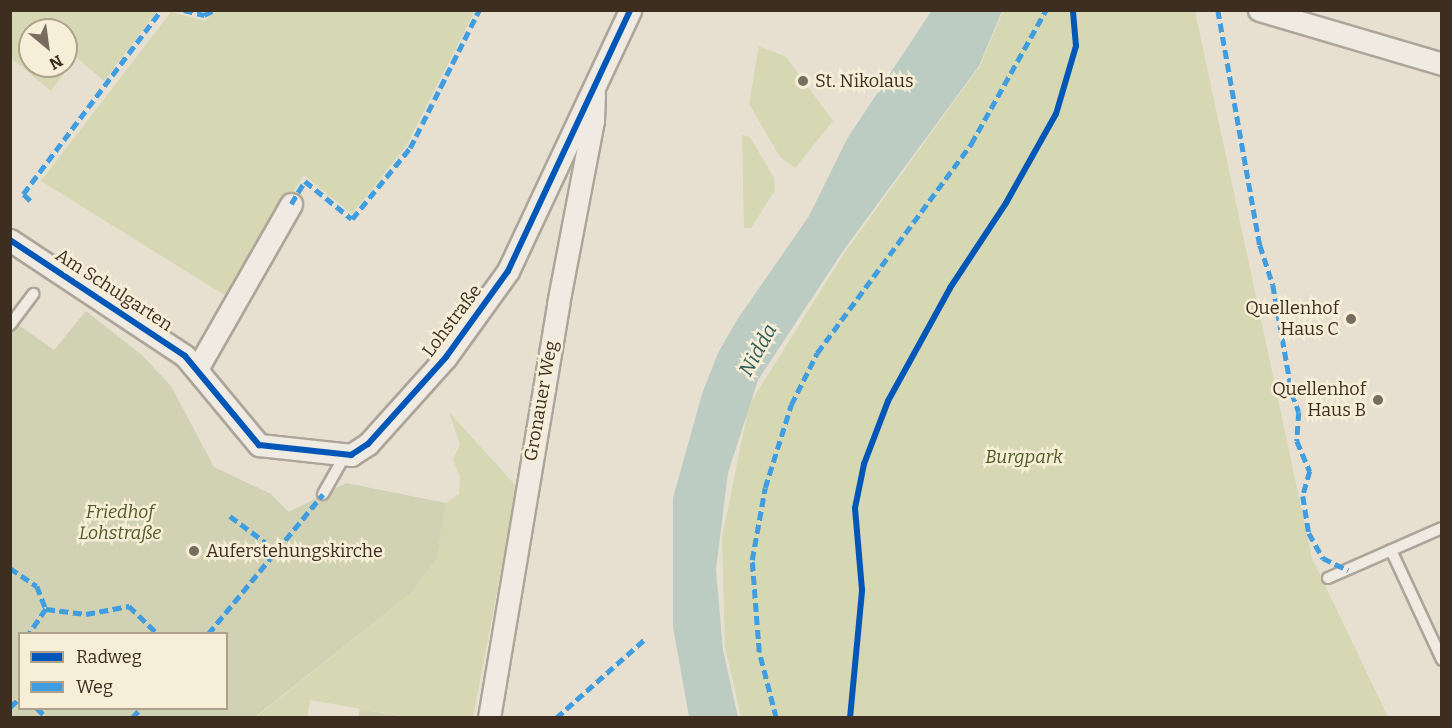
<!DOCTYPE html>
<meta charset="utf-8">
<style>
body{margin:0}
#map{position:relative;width:1452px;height:728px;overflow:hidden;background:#e7e0d1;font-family:Bitter,serif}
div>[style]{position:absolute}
.green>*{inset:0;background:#d6d7b3}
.cemetery>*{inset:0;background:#d1d1b3}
.water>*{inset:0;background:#bcccc2}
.roads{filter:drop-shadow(2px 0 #ada599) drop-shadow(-2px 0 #ada599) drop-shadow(0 2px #ada599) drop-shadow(0 -2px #ada599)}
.service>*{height:10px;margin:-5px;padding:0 5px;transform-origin:5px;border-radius:5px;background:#efebe3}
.minor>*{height:21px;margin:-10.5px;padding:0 10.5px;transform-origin:10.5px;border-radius:10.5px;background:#efebe3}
.quiet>*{height:4.5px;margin-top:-2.25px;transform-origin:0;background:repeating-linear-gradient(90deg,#3f9de0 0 9px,transparent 0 13.5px)}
.cycleway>*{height:6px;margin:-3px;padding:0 3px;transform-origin:3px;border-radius:3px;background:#0057b8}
.dots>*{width:16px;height:16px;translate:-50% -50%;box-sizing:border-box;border:3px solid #f7eed8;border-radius:50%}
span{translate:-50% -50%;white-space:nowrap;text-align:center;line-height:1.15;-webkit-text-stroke:5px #f7eed8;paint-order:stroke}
.poi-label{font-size:18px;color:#3d2e20}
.left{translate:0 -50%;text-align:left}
.right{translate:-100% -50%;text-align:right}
.street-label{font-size:18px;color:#3d2e20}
.park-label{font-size:18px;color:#4d5a26;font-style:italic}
.water-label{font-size:20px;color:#2f5d5a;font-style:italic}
.frame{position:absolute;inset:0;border:12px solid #3d2e20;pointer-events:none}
.legend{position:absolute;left:18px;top:632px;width:210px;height:78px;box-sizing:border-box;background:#f7eed8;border:2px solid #ada18e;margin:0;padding:8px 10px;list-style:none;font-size:18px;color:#3d2e20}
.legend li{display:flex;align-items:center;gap:12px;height:30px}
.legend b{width:30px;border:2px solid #ada18e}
.north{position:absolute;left:18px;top:18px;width:60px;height:60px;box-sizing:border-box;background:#f7eed8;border:2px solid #ada18e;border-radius:50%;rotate:151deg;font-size:16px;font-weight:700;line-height:24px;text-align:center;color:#3d2e20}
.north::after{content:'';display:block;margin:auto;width:21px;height:27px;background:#786c5e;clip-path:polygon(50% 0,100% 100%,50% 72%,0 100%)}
</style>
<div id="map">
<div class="green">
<div style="clip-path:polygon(214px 10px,475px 11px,406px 146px,352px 214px,304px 175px,226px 296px,41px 181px,171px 12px,206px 21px)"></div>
<div style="clip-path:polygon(evenodd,10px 11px,11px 10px,157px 11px,104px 81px,76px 57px,51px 91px,11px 58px,10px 11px,30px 30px,66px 30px,66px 66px,30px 66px,30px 30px)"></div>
<div style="clip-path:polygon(1003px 11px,1195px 11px,1312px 558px,1388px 717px,741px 717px,725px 647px,722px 537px,749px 405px,845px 252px,980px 66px)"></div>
<div style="clip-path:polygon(759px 46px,786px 57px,833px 121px,795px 168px,780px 157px,749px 104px)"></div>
<div style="clip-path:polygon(742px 135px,750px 137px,774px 178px,775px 190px,751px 228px,744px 228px)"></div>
<div style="clip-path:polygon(449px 412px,517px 487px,473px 717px,408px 717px,310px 700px,307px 717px,255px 718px,411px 593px,437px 558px,446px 503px,459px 494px,460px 477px,453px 459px,460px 445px)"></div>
</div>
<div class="cemetery">
<div style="clip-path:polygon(evenodd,86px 311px,143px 356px,171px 386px,214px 467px,271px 494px,289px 512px,346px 483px,446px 503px,437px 558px,411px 593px,255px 717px,11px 717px,10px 319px,54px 350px,86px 311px,20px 634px,226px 634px,226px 708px,20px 708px,20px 634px)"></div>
<div style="clip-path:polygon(360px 709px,406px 717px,358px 717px)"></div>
</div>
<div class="water">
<div style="clip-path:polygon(932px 10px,1002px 11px,979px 66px,843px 251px,758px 380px,728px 473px,716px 570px,723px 650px,738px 717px,689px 717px,673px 627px,673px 498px,702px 394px,718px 353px,737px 320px,809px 216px,847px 139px)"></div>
</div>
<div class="roads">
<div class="service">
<div style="left:10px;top:325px;width:39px;rotate:-53deg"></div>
<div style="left:323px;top:494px;width:43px;rotate:-60.4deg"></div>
<div style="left:1391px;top:550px;width:121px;rotate:65.1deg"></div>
<div style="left:1328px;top:578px;width:124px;rotate:-23.7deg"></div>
</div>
<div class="minor">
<div style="left:1259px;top:10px;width:191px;rotate:16.4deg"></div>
<div style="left:10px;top:240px;width:210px;rotate:33.5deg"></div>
<div style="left:185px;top:356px;width:116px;rotate:50.3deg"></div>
<div style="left:259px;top:445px;width:93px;rotate:6.2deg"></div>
<div style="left:351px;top:455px;width:20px;rotate:-33deg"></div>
<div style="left:368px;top:444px;width:117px;rotate:-48.1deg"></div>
<div style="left:446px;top:357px;width:106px;rotate:-54.2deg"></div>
<div style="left:508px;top:271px;width:288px;rotate:-64.9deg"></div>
<div style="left:197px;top:369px;width:190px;rotate:-60.3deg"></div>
<div style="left:489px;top:718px;width:420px;rotate:-80.5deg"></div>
<div style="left:558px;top:304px;width:186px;rotate:-79.2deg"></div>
<div style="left:593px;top:121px;width:27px;rotate:-88deg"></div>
</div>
</div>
<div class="quiet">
<div style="left:184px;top:10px;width:21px;rotate:14deg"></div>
<div style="left:204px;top:15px;width:11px;rotate:-27deg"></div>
<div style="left:1218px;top:10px;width:239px;rotate:79.9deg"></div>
<div style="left:1260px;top:245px;width:42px;rotate:72deg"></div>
<div style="left:1273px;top:285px;width:110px;rotate:80deg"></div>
<div style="left:1292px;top:393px;width:20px;rotate:70deg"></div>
<div style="left:1299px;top:412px;width:29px;rotate:94deg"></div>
<div style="left:1297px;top:441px;width:33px;rotate:67deg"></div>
<div style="left:1310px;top:471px;width:26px;rotate:106deg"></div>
<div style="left:1303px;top:496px;width:37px;rotate:81deg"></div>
<div style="left:1309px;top:533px;width:29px;rotate:61deg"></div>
<div style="left:1323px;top:558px;width:28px;rotate:26deg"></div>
<div style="left:30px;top:201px;width:10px;rotate:-135deg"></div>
<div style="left:23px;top:194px;width:230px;rotate:-53.1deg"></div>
<div style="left:291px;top:204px;width:27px;rotate:-59deg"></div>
<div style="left:305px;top:181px;width:60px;rotate:39deg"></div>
<div style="left:352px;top:219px;width:92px;rotate:-50.8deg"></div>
<div style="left:410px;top:148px;width:154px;rotate:-63.4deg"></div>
<div style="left:230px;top:516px;width:44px;rotate:36.6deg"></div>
<div style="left:10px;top:568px;width:32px;rotate:34deg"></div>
<div style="left:37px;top:586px;width:25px;rotate:69deg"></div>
<div style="left:46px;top:609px;width:30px;rotate:124deg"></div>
<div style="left:46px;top:609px;width:40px;rotate:7.1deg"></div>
<div style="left:86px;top:614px;width:44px;rotate:-10.5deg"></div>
<div style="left:129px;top:606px;width:40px;rotate:44deg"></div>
<div style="left:208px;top:634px;width:181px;rotate:-50.6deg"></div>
<div style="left:10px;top:707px;width:13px;rotate:-42deg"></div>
<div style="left:37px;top:708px;width:14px;rotate:45deg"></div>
<div style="left:132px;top:718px;width:13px;rotate:-48deg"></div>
<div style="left:556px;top:718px;width:118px;rotate:-41.6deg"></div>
<div style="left:776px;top:718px;width:68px;rotate:-104.4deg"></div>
<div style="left:759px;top:652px;width:92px;rotate:-94.4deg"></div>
<div style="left:752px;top:560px;width:73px;rotate:-79.8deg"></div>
<div style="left:765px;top:488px;width:87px;rotate:-72.6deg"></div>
<div style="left:791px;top:405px;width:58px;rotate:-63.4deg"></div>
<div style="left:817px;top:353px;width:260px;rotate:-53.6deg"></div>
<div style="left:971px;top:144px;width:154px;rotate:-60.8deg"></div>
</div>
<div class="cycleway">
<div style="left:10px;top:240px;width:210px;rotate:33.5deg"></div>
<div style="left:185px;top:356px;width:116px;rotate:50.3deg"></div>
<div style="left:259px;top:445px;width:93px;rotate:6.2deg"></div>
<div style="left:351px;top:455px;width:20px;rotate:-33deg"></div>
<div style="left:368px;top:444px;width:117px;rotate:-48.1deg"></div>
<div style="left:446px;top:357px;width:106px;rotate:-54.2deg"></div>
<div style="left:508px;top:271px;width:288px;rotate:-64.9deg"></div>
<div style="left:850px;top:718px;width:129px;rotate:-84.6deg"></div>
<div style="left:862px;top:590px;width:82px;rotate:-94.9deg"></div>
<div style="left:855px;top:508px;width:45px;rotate:-78.4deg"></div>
<div style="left:864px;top:464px;width:67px;rotate:-69.1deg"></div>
<div style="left:888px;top:401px;width:129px;rotate:-61.2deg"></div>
<div style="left:950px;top:288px;width:102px;rotate:-56.6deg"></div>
<div style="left:1006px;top:203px;width:102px;rotate:-60.7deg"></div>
<div style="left:1056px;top:114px;width:71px;rotate:-73.6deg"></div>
<div style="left:1076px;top:46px;width:36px;rotate:-95deg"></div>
</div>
<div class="dots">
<div style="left:803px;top:81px;background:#786c5e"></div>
<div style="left:1351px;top:319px;background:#786c5e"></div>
<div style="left:1378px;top:400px;background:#786c5e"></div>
<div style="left:194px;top:551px;background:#786c5e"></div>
</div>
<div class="poi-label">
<span class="left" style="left:815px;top:81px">St. Nikolaus</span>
<span class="right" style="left:1339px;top:319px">Quellenhof<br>Haus C</span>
<span class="right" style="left:1366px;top:400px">Quellenhof<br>Haus B</span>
<span class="left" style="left:206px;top:551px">Auferstehungskirche</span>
</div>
<div class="street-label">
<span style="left:114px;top:290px;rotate:33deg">Am Schulgarten</span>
<span style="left:452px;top:321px;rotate:-53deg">Lohstraße</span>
<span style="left:541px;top:401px;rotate:-80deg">Gronauer Weg</span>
</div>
<div class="park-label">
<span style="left:1024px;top:457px">Burgpark</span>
<span style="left:120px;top:523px">Friedhof<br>Lohstraße</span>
</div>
<div class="water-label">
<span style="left:758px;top:350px;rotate:-61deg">Nidda</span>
</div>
<div class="frame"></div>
<ul class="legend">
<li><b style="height:8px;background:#0057b8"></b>Radweg</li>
<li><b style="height:8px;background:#3f9de0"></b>Weg</li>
</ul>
<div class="north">N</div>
</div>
